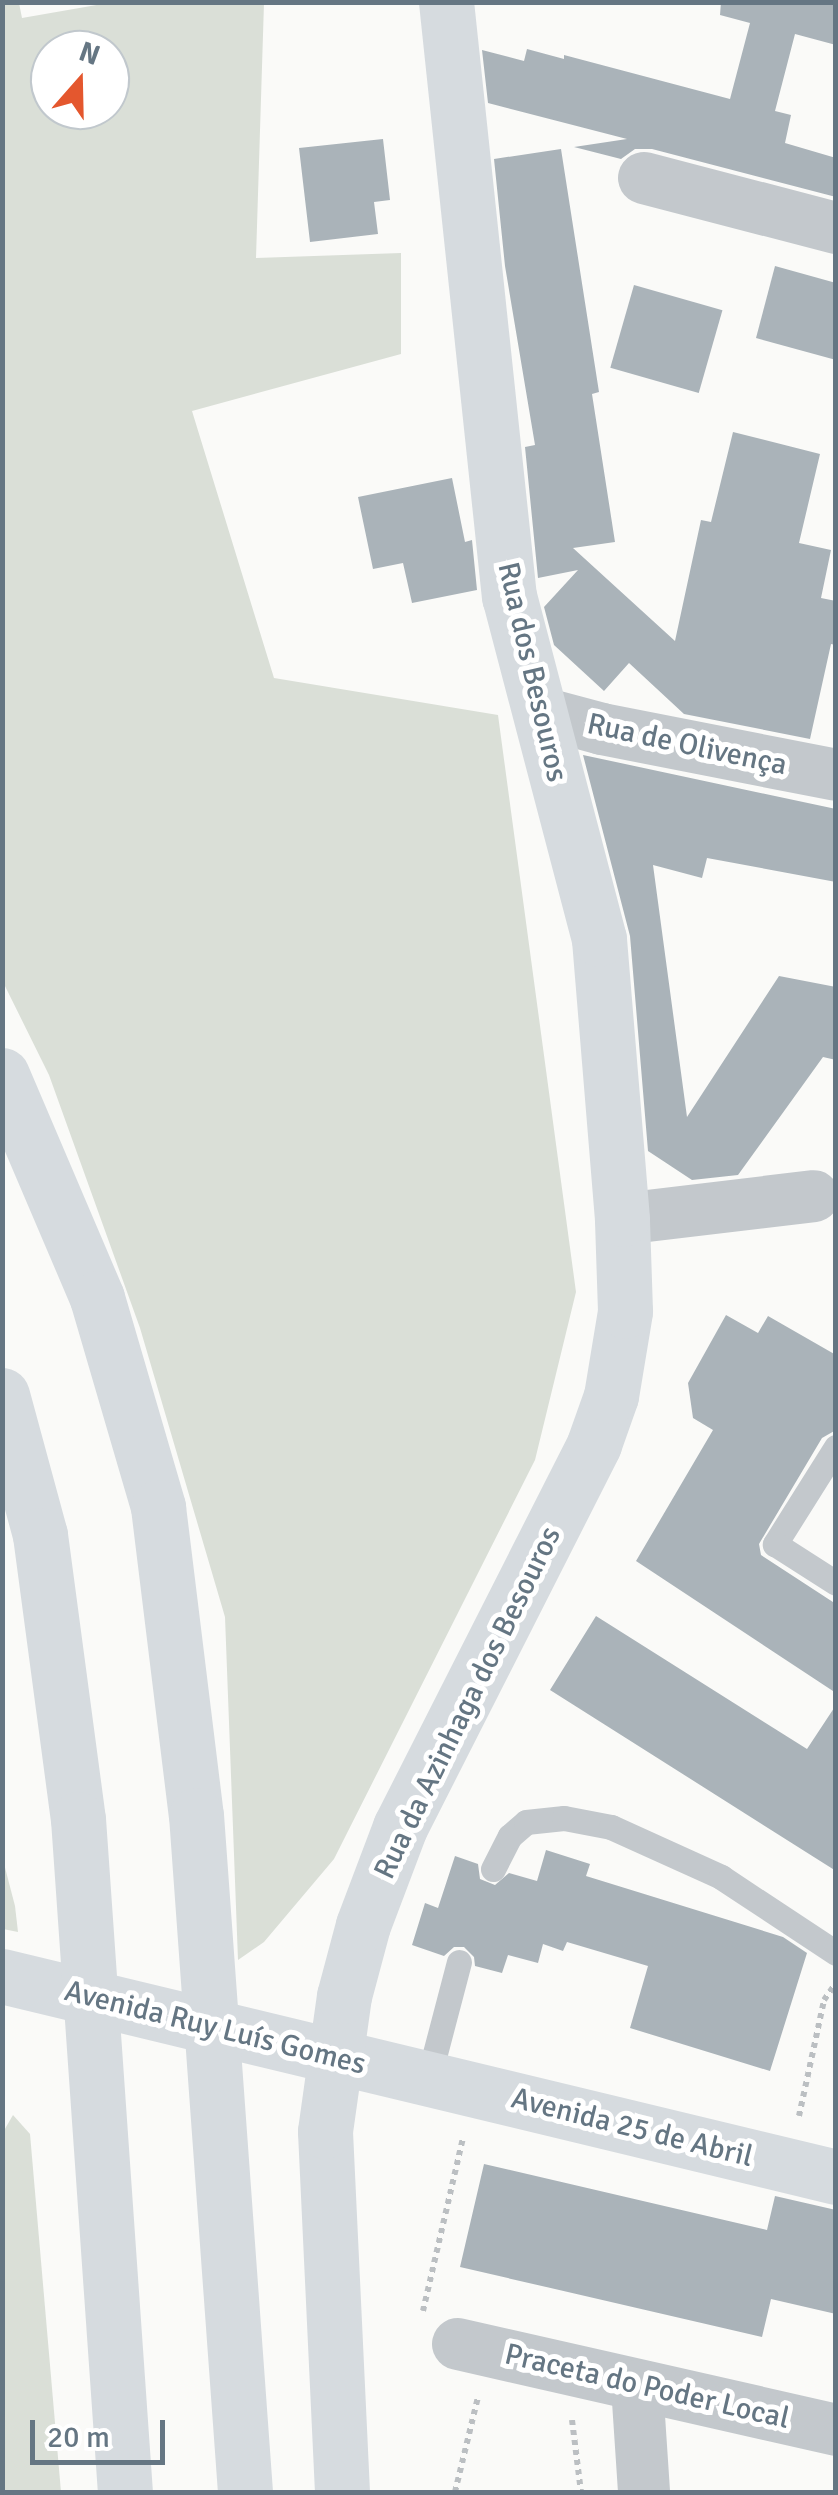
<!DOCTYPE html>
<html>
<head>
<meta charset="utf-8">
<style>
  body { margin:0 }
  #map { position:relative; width:838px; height:2495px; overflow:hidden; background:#fafaf8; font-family:Signika,sans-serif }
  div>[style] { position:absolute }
  .green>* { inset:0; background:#dadfd7 }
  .building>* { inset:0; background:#aab3b9; transform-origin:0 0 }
  .path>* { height:6px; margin-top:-3px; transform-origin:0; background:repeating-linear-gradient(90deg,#bbbfc2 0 5px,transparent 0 10px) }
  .lane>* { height:25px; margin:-12.5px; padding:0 12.5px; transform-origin:12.5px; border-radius:12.5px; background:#c3c8cc }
  .street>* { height:52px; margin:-26px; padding:0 26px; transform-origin:26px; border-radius:26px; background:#c3c8cc }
  .secondary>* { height:55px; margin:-27.5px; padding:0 27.5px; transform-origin:27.5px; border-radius:27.5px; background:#d6dbdf }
  .highway>* { height:55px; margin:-27.5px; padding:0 27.5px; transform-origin:27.5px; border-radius:27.5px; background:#d6dbdf }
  span { translate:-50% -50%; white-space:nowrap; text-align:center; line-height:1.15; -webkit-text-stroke:10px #fff; paint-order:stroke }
  .street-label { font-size:30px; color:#657683 }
  .frame { position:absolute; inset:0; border:5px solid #657683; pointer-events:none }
  .north { position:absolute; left:30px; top:30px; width:100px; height:100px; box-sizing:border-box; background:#fff; border:2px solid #c1c8cd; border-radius:50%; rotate:20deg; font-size:28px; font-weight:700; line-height:40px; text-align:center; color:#657683 }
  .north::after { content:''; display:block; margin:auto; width:35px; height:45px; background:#e4572e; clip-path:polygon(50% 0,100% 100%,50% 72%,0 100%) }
  .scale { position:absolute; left:30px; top:2420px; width:135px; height:45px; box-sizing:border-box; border:5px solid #657683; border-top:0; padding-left:12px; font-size:30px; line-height:35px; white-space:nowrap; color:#657683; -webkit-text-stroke:8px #fff; paint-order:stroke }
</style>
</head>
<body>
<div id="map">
  <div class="green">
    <i style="clip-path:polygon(evenodd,3px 2px,19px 3px,22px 18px,108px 3px,264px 3px,256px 258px,401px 253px,401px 354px,192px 411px,274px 678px,498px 715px,576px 1292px,535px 1460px,334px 1859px,264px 1942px,238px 1960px,225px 1617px,140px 1328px,49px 1075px,3px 982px,3px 2px,50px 50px,110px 50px,110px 110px,50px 110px,50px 50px)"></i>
    <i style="clip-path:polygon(2px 1856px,15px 1906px,18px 1932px,3px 1929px)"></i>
    <i style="clip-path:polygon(13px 2115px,30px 2134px,61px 2492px,3px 2492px,2px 2134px)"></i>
  </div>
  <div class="building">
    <i style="clip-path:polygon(721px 2px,836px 2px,836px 45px,795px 34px,775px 111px,791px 115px,785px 143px,836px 158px,836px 197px,652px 149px,635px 149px,621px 159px,574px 147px,627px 139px,488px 103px,482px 50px,524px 61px,527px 49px,564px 59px,564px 55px,730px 99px,750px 23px,720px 15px)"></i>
    <i style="clip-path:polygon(383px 139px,390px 200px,374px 202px,378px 234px,310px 242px,299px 148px)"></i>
    <i style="clip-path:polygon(561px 149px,599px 392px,592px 394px,615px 542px,573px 548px,675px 641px,701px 520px,711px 522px,733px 432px,820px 454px,799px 543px,831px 550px,821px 598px,836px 601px,836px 645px,831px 644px,810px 739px,684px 714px,629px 663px,604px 691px,554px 645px,544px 607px,578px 570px,538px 578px,525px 447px,535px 445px,505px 266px,494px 159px)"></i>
    <i style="clip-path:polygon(775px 266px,836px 283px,836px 360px,756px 338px)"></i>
    <i style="left:634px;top:285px;width:92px;height:86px;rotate:16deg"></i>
    <i style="clip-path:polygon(452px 478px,465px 542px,472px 540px,477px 590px,412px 603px,403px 563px,373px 569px,358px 497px)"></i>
    <i style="clip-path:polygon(583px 755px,836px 809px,836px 882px,707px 858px,702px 878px,653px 865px,687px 1117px,779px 976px,836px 987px,836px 1060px,823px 1057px,738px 1175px,692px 1180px,648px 1151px,630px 936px)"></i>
    <i style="clip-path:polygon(726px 1315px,758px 1333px,768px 1316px,836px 1355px,836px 1430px,822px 1438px,759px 1544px,761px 1555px,836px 1604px,836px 1693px,636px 1561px,713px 1430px,693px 1418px,688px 1383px)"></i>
    <i style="clip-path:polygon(596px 1616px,807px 1749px,836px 1705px,836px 1871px,550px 1690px)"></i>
    <i style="clip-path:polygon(546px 1850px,590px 1864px,586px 1876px,783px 1937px,807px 1953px,770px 2071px,630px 2028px,648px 1966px,567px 1942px,563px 1951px,543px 1944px,538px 1963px,508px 1955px,502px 1973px,475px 1966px,474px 1957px,464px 1947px,454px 1947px,444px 1956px,412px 1945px,425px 1903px,438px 1908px,455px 1856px,478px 1864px,480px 1879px,495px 1885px,509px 1873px,537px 1881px)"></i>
    <i style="clip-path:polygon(484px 2164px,767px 2230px,775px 2196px,836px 2210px,836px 2314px,771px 2299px,762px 2337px,460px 2267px)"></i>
  </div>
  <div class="path">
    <i style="left:799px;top:2116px;width:119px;rotate:-77.8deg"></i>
    <i style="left:824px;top:2000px;width:19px;rotate:-55deg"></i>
    <i style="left:423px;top:2311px;width:178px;rotate:-77deg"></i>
    <i style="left:572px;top:2420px;width:73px;rotate:82.9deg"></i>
    <i style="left:455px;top:2492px;width:98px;rotate:-76.4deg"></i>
  </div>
  <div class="lane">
    <i style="left:836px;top:1447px;width:115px;rotate:122.2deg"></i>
    <i style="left:775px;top:1544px;width:72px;rotate:32.6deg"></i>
    <i style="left:493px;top:1869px;width:37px;rotate:-63deg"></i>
    <i style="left:510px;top:1836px;width:21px;rotate:-41deg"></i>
    <i style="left:526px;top:1822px;width:38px;rotate:-6deg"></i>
    <i style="left:564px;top:1818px;width:48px;rotate:10.8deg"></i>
    <i style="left:611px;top:1827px;width:121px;rotate:24.4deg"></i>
    <i style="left:721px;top:1877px;width:138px;rotate:33.5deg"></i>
    <i style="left:428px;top:2080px;width:122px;rotate:-75.3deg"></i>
  </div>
  <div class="street">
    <i style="left:644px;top:178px;width:198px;rotate:14.6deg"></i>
    <i style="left:539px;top:712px;width:65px;rotate:15.1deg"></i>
    <i style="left:602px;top:729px;width:238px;rotate:11.1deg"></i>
    <i style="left:622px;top:1219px;width:193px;rotate:-6.8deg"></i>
    <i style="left:458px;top:2344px;width:388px;rotate:12.8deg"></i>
    <i style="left:637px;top:2386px;width:106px;rotate:86.2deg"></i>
  </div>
  <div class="secondary">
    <i style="left:2px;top:1976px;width:858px;rotate:13.55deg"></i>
    <i style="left:342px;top:2492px;width:361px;rotate:-92.7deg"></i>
    <i style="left:325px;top:2131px;width:136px;rotate:-82deg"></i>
    <i style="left:344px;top:1996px;width:73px;rotate:-75deg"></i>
    <i style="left:363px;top:1925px;width:105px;rotate:-69.3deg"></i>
    <i style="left:400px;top:1827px;width:429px;rotate:-63.1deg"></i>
    <i style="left:594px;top:1444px;width:51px;rotate:-70.5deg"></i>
    <i style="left:611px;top:1396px;width:86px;rotate:-80.6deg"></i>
    <i style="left:625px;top:1311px;width:92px;rotate:-91.9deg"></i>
    <i style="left:622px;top:1219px;width:281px;rotate:-94.7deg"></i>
    <i style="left:599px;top:939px;width:354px;rotate:-104.7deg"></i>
    <i style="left:509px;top:597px;width:598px;rotate:-96.04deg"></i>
  </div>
  <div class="highway">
    <i style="left:2px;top:1075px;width:242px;rotate:66.9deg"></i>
    <i style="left:97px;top:1298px;width:218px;rotate:73.7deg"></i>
    <i style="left:158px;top:1507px;width:310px;rotate:83deg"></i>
    <i style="left:196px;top:1815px;width:679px;rotate:85.86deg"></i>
    <i style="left:2px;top:1395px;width:145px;rotate:74.8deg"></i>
    <i style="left:40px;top:1535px;width:287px;rotate:82.4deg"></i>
    <i style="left:78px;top:1819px;width:675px;rotate:86.01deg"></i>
  </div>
  <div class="street-label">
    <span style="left:532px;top:672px;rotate:77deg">Rua dos Besouros</span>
    <span style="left:687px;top:745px;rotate:12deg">Rua de Olivença</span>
    <span style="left:468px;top:1703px;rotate:-64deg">Rua da Azinhaga dos Besouros</span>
    <span style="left:215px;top:2028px;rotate:14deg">Avenida Ruy Luís Gomes</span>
    <span style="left:632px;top:2128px;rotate:14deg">Avenida 25 de Abril</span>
    <span style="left:647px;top:2387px;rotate:13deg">Praceta do Poder Local</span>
  </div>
  <div class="frame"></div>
  <div class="north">N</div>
  <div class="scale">20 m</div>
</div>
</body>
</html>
